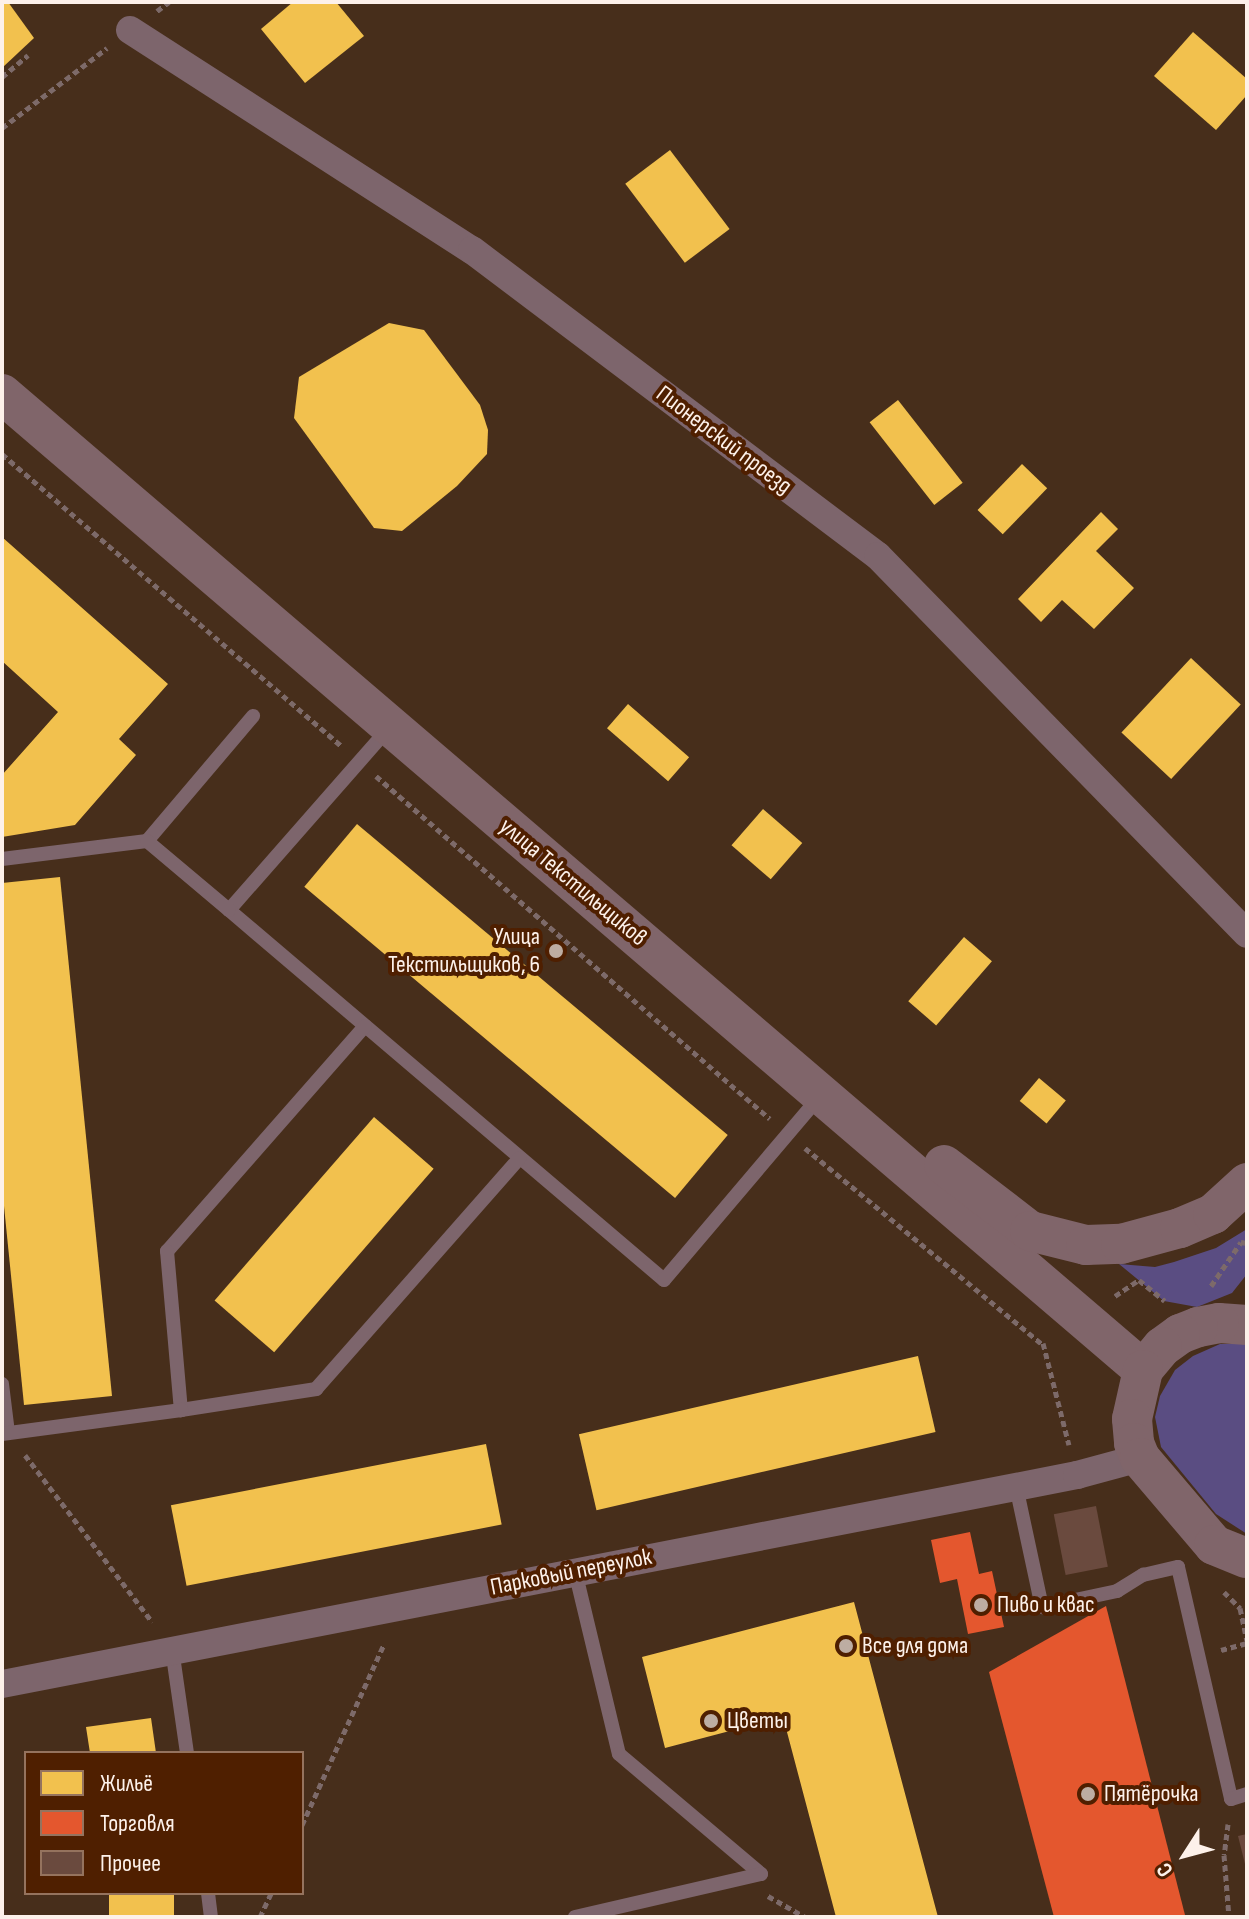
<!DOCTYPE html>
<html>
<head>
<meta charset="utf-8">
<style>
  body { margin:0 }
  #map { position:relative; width:1249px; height:1919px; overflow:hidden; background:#472e1b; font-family:"Sofia Sans Condensed",sans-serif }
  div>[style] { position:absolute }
  .green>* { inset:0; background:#5a4d82 }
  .homes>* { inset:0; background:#f2c14e; transform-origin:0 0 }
  .shops>* { inset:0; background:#e4572e }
  .building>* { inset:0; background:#6a4a3e; transform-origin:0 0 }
  .path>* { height:5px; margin-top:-2.5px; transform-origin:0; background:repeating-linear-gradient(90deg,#7d6a69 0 6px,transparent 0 10px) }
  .service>* { height:14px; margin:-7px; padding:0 7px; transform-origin:7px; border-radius:7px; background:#7d656c }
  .minor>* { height:28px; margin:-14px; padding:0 14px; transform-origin:14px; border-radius:14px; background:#7d656c }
  .secondary>* { height:40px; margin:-20px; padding:0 20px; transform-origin:20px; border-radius:20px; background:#80656a }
  .dots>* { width:22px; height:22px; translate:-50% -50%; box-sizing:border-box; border:4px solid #4f1f00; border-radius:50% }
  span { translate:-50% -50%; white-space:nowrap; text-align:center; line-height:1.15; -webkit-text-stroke:8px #4f1f00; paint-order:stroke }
  .street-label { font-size:24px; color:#fdf1ea }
  .poi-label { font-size:24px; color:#fdf1ea }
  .right { translate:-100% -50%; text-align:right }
  .left { translate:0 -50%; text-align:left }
  .frame { position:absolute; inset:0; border:4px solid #fdf1ea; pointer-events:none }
  .legend { position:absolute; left:24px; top:1751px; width:280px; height:144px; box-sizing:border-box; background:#4f1f00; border:2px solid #95735e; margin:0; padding:10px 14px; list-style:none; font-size:24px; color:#fdf1ea }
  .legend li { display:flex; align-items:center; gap:16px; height:40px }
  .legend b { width:40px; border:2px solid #95735e }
  .north { position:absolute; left:1145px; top:1815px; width:80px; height:80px; -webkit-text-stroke:6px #4f1f00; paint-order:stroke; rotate:234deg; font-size:22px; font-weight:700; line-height:32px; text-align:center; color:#fdf1ea }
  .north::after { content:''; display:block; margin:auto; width:28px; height:36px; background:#fdf1ea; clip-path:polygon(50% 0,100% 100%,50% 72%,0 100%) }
</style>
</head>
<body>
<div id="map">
  <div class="green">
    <i style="clip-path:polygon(1247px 1229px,1247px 1274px,1232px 1293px,1197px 1307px,1164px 1301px,1119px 1264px,1155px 1267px,1174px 1262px,1216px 1248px)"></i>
    <i style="clip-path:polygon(1220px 1344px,1247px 1344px,1247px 1534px,1216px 1514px,1161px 1447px,1155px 1417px,1160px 1396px,1175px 1370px,1193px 1356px)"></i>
  </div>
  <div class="homes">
    <i style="clip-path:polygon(2px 2px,8px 2px,34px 38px,2px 68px)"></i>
    <i style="clip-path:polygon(293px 2px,336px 2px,364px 36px,305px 83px,261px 29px)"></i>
    <i style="clip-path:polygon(1193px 32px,1247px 79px,1247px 95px,1216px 130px,1154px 76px)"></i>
    <i style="left:670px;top:150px;width:99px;height:56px;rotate:53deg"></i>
    <i style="clip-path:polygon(389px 323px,424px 330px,480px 405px,488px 430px,487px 454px,457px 486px,402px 531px,374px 528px,294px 418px,299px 377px)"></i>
    <i style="left:898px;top:400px;width:105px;height:36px;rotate:52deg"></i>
    <i style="left:1022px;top:464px;width:35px;height:64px;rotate:44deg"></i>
    <i style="clip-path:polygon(1101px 512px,1118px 529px,1096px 551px,1134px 588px,1094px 629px,1062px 600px,1041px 622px,1018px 599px)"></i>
    <i style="clip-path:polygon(2px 537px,168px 684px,119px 739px,136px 755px,75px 825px,2px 837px,2px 775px,58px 712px,2px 661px)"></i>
    <i style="left:1191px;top:658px;width:68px;height:102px;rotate:43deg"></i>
    <i style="left:628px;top:704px;width:81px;height:32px;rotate:41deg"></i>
    <i style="left:763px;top:809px;width:52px;height:48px;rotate:41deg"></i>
    <i style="left:357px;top:824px;width:484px;height:82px;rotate:40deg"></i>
    <i style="clip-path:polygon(60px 877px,112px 1396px,24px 1405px,2px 1186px,2px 883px)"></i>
    <i style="left:964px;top:937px;width:37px;height:85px;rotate:41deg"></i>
    <i style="left:1039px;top:1078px;width:35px;height:30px;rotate:40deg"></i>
    <i style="left:374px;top:1117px;width:79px;height:243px;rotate:41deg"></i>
    <i style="left:918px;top:1356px;width:78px;height:348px;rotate:77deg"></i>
    <i style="left:486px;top:1444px;width:82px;height:321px;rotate:79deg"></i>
    <i style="clip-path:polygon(854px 1602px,872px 1670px,938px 1917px,836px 1917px,783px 1717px,665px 1748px,642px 1657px)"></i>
    <i style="clip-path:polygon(151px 1718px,156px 1753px,90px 1753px,86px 1727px)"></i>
    <i style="left:109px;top:1893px;width:65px;height:24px"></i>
  </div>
  <div class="shops">
    <i style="clip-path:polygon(970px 1532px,979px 1574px,992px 1571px,1004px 1627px,968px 1634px,957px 1579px,940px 1583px,931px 1540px)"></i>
    <i style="clip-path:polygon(1106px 1606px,1185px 1915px,1178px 1917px,1054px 1917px,989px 1672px)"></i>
  </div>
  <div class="building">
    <i style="left:1096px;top:1506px;width:62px;height:43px;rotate:79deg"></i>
    <i style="clip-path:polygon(1247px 1834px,1247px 1868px,1246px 1868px,1238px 1836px)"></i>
  </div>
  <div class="path">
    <i style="left:157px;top:11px;width:15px;rotate:-37deg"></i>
    <i style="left:2px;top:77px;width:34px;rotate:-40deg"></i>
    <i style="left:2px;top:128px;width:132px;rotate:-37.3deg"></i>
    <i style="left:2px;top:454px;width:447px;rotate:40.7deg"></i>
    <i style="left:376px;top:776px;width:522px;rotate:41.04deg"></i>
    <i style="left:805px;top:1148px;width:308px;rotate:39.6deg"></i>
    <i style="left:1211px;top:1286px;width:53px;rotate:-55.7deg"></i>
    <i style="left:1241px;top:1242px;width:6px;rotate:9deg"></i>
    <i style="left:1115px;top:1296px;width:29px;rotate:-34deg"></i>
    <i style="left:1139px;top:1280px;width:33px;rotate:39deg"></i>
    <i style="left:1043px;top:1343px;width:105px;rotate:75.7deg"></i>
    <i style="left:25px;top:1455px;width:210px;rotate:52.7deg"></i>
    <i style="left:1224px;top:1592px;width:23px;rotate:45deg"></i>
    <i style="left:1240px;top:1608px;width:33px;rotate:78deg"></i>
    <i style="left:1221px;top:1650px;width:27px;rotate:-15deg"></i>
    <i style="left:1228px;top:1824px;width:31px;rotate:97deg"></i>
    <i style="left:1224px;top:1855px;width:62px;rotate:85.4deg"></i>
    <i style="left:302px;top:1825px;width:199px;rotate:-65.6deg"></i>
    <i style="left:768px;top:1896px;width:43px;rotate:29.6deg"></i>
    <i style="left:260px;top:1917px;width:26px;rotate:-65deg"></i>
  </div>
  <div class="service">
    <i style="left:388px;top:729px;width:241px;rotate:131.3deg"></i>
    <i style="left:229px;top:910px;width:571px;rotate:40.38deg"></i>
    <i style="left:664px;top:1280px;width:240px;rotate:-49.7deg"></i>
    <i style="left:147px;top:841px;width:164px;rotate:-49.7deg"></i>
    <i style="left:2px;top:859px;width:146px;rotate:-7.1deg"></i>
    <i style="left:147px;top:841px;width:107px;rotate:40.1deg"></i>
    <i style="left:365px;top:1026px;width:300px;rotate:131.3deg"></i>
    <i style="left:167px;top:1251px;width:160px;rotate:85deg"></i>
    <i style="left:181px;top:1410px;width:137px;rotate:-8.8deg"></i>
    <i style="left:316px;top:1389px;width:308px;rotate:-48.6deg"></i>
    <i style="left:2px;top:1384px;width:49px;rotate:83deg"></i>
    <i style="left:2px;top:1434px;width:181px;rotate:-7.6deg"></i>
    <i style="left:1016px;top:1486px;width:124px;rotate:77.9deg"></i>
    <i style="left:1042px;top:1607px;width:77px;rotate:-12deg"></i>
    <i style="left:1117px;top:1591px;width:31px;rotate:-32deg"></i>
    <i style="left:1143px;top:1575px;width:36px;rotate:-13deg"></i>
    <i style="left:1178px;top:1567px;width:238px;rotate:77.1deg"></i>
    <i style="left:1231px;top:1799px;width:17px;rotate:-17deg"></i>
    <i style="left:575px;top:1571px;width:188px;rotate:76.5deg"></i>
    <i style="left:619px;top:1754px;width:186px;rotate:40.2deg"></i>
    <i style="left:761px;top:1874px;width:191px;rotate:167deg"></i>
    <i style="left:172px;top:1649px;width:105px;rotate:81.8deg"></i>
    <i style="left:208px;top:1893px;width:24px;rotate:83deg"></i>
  </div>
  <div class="minor">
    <i style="left:130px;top:30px;width:407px;rotate:32.8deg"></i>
    <i style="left:472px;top:250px;width:508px;rotate:37.01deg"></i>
    <i style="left:878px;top:556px;width:528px;rotate:45.69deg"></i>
    <i style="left:2px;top:1684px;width:1095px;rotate:-11deg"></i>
    <i style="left:1077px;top:1475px;width:65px;rotate:-15.1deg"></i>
  </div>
  <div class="secondary">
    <i style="left:2px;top:394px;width:1501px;rotate:40.54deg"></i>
    <i style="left:944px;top:1165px;width:108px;rotate:37.5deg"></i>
    <i style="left:1030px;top:1231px;width:58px;rotate:14deg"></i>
    <i style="left:1086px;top:1245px;width:35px;rotate:-2deg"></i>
    <i style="left:1121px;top:1244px;width:61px;rotate:-15.2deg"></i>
    <i style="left:1180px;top:1228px;width:36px;rotate:-23deg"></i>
    <i style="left:1213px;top:1214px;width:46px;rotate:-42.4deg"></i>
    <i style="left:1247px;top:1325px;width:28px;rotate:-176deg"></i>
    <i style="left:1219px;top:1323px;width:21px;rotate:169deg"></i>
    <i style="left:1198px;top:1327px;width:19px;rotate:159deg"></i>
    <i style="left:1180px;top:1334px;width:22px;rotate:144deg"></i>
    <i style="left:1162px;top:1347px;width:30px;rotate:130deg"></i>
    <i style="left:1143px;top:1370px;width:50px;rotate:102.7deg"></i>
    <i style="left:1132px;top:1419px;width:24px;rotate:85deg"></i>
    <i style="left:1134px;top:1443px;width:16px;rotate:68deg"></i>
    <i style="left:1140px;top:1458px;width:114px;rotate:49.6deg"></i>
    <i style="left:1214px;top:1545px;width:35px;rotate:22deg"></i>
  </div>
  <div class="dots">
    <i style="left:556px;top:951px;background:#bdada2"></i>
    <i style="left:981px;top:1605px;background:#bdada2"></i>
    <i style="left:846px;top:1646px;background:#bdada2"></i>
    <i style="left:711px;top:1721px;background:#bdada2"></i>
    <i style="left:1088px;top:1794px;background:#bdada2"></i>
  </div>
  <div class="street-label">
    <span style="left:724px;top:440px;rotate:37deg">Пионерский проезд</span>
    <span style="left:573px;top:882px;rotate:40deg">улица Текстильщиков</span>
    <span style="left:571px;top:1572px;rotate:-11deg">Парковый переулок</span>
  </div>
  <div class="poi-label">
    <span class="right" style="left:540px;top:951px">Улица<br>Текстильщиков, 6</span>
    <span class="left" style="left:997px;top:1605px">Пиво и квас</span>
    <span class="left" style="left:862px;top:1646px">Все для дома</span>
    <span class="left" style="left:727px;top:1721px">Цветы</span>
    <span class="left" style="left:1104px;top:1794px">Пятёрочка</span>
  </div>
  <div class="frame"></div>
  <ul class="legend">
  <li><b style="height:22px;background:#f2c14e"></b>Жильё</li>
  <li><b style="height:22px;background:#e4572e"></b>Торговля</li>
  <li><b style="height:22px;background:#6a4a3e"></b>Прочее</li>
  </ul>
  <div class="north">С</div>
</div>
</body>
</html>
